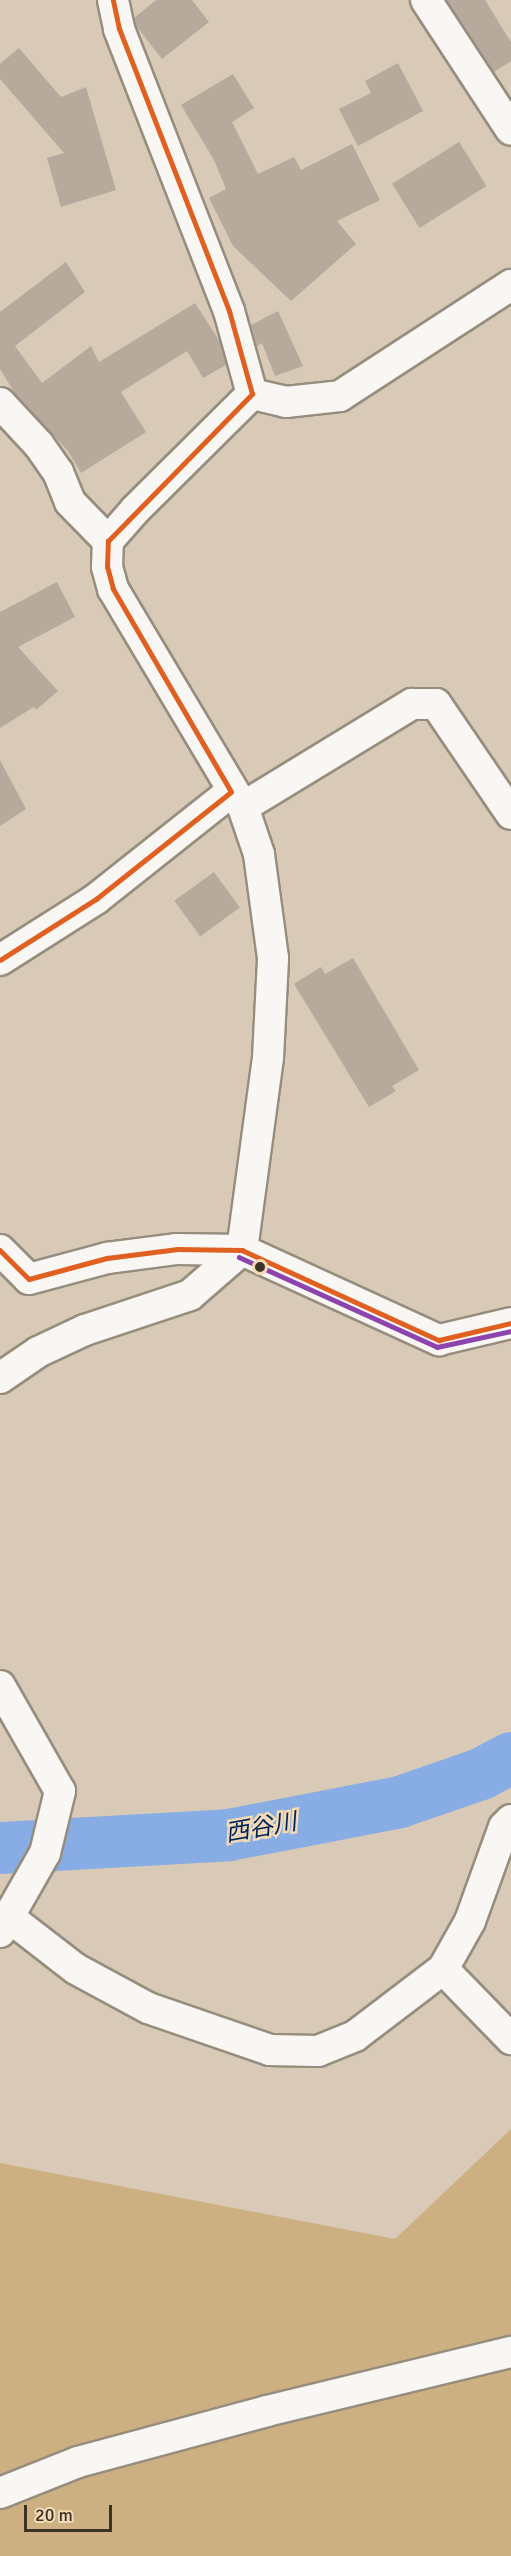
<!DOCTYPE html>
<html>
<head>
<meta charset="utf-8">
<style>
  body { margin:0 }
  #map { position:relative; width:511px; height:2556px; overflow:hidden; background:#d8cab6; font-family:Signika,"Noto Sans JP",sans-serif }
  div>[style] { position:absolute }
  .green>* { inset:0; background:#cdb081 }
  .river>* { height:52px; margin:-26px; padding:0 26px; transform-origin:26px; border-radius:26px; background:#88ade5 }
  .building>* { inset:0; background:#b7aa9c; transform-origin:0 0 }
  .roads { filter:drop-shadow(2px 0 #978d7e) drop-shadow(-2px 0 #978d7e) drop-shadow(0 2px #978d7e) drop-shadow(0 -2px #978d7e) }
  .minor>* { height:30px; margin:-15px; padding:0 15px; transform-origin:15px; border-radius:15px; background:#f9f7f4 }
  .bus-1>* { height:4.5px; margin:-2.25px; padding:0 2.25px; transform-origin:2.25px; border-radius:2.25px; background:#e06022 }
  .bus-2>* { height:4.5px; margin:-2.25px; padding:0 2.25px; transform-origin:2.25px; border-radius:2.25px; background:#8e44ad }
  .dots>* { width:16px; height:16px; translate:-50% -50%; box-sizing:border-box; border:3px solid #f2dab6; border-radius:50% }
  span { translate:-50% -50%; white-space:nowrap; text-align:center; line-height:1.15; -webkit-text-stroke:5px #f2dab6; paint-order:stroke }
  .water-label { font-size:24px; color:#00265b; font-style:italic }
  .scale { position:absolute; left:24px; top:2505px; width:88px; height:27px; box-sizing:border-box; border:3px solid #3d3325; border-top:0; padding-left:8px; font-size:18px; line-height:21px; white-space:nowrap; color:#3d3325; -webkit-text-stroke:4px #f2dab6; paint-order:stroke }
</style>
</head>
<body>
<div id="map">
  <div class="green">
    <i style="clip-path:polygon(511px 2129px,511px 2556px,0 2556px,0 2163px,395px 2239px)"></i>
  </div>
  <div class="river">
    <i style="left:0;top:1848px;width:229px;rotate:-3.2deg"></i>
    <i style="left:229px;top:1835px;width:174px;rotate:-10.9deg"></i>
    <i style="left:400px;top:1802px;width:86px;rotate:-19.1deg"></i>
    <i style="left:481px;top:1774px;width:34px;rotate:-28deg"></i>
  </div>
  <div class="building">
    <i style="clip-path:polygon(156px 0,192px 0,209px 22px,162px 59px,137px 27px,134px 18px)"></i>
    <i style="clip-path:polygon(447px 0,485px 0,511px 42px,511px 61px,494px 72px)"></i>
    <i style="clip-path:polygon(19px 48px,61px 97px,86px 87px,116px 190px,61px 207px,47px 158px,64px 153px,0 79px,0 64px)"></i>
    <i style="clip-path:polygon(398px 63px,423px 111px,358px 146px,339px 109px,371px 93px,365px 81px)"></i>
    <i style="clip-path:polygon(233px 74px,254px 108px,232px 122px,258px 174px,294px 157px,301px 170px,352px 144px,380px 200px,337px 221px,356px 244px,291px 301px,233px 246px,209px 198px,226px 189px,214px 160px,181px 105px)"></i>
    <i style="left:459px;top:142px;width:52px;height:79px;rotate:58deg"></i>
    <i style="clip-path:polygon(66px 262px,85px 292px,15px 346px,42px 383px,91px 346px,99px 362px,195px 303px,220px 342px,226px 365px,203px 378px,187px 351px,121px 392px,146px 432px,81px 473px,68px 451px,16px 395px,0 369px,0 312px)"></i>
    <i style="clip-path:polygon(278px 311px,303px 366px,275px 376px,262px 343px,257px 346px,251px 325px)"></i>
    <i style="clip-path:polygon(57px 582px,75px 617px,18px 647px,58px 691px,36px 710px,34px 707px,0 728px,0 612px)"></i>
    <i style="clip-path:polygon(0 760px,26px 809px,0 826px)"></i>
    <i style="left:214px;top:872px;width:44px;height:49px;rotate:54deg"></i>
    <i style="clip-path:polygon(353px 958px,419px 1070px,392px 1086px,396px 1091px,369px 1107px,294px 984px,321px 967px,325px 974px)"></i>
  </div>
  <div class="roads">
    <div class="minor">
      <i style="left:113px;top:0;width:30px;rotate:78deg"></i>
      <i style="left:119px;top:29px;width:303px;rotate:68.7deg"></i>
      <i style="left:229px;top:311px;width:86px;rotate:74.5deg"></i>
      <i style="left:426px;top:0;width:155px;rotate:56.8deg"></i>
      <i style="left:252px;top:394px;width:35px;rotate:13deg"></i>
      <i style="left:286px;top:402px;width:54px;rotate:-6.3deg"></i>
      <i style="left:340px;top:396px;width:204px;rotate:-33deg"></i>
      <i style="left:0;top:403px;width:57px;rotate:47.1deg"></i>
      <i style="left:39px;top:445px;width:33px;rotate:55deg"></i>
      <i style="left:58px;top:472px;width:32px;rotate:68deg"></i>
      <i style="left:70px;top:502px;width:54px;rotate:45.7deg"></i>
      <i style="left:243px;top:807px;width:198px;rotate:-31.4deg"></i>
      <i style="left:412px;top:704px;width:24px"></i>
      <i style="left:436px;top:704px;width:133px;rotate:55.7deg"></i>
      <i style="left:0;top:960px;width:114px;rotate:-32.4deg"></i>
      <i style="left:96px;top:899px;width:172px;rotate:-38.4deg"></i>
      <i style="left:0;top:1250px;width:41px;rotate:45deg"></i>
      <i style="left:29px;top:1279px;width:81px;rotate:-15.1deg"></i>
      <i style="left:107px;top:1258px;width:71px;rotate:-7.3deg"></i>
      <i style="left:177px;top:1249px;width:65px;rotate:0.9deg"></i>
      <i style="left:242px;top:1250px;width:217px;rotate:24.6deg"></i>
      <i style="left:439px;top:1340px;width:74px;rotate:-13.3deg"></i>
      <i style="left:0;top:1378px;width:46px;rotate:-34.4deg"></i>
      <i style="left:38px;top:1352px;width:52px;rotate:-25.1deg"></i>
      <i style="left:85px;top:1330px;width:111px;rotate:-18.4deg"></i>
      <i style="left:190px;top:1295px;width:69px;rotate:-40.9deg"></i>
      <i style="left:242px;top:1250px;width:194px;rotate:-82.3deg"></i>
      <i style="left:268px;top:1058px;width:100px;rotate:-87.1deg"></i>
      <i style="left:273px;top:958px;width:105px;rotate:-97.7deg"></i>
      <i style="left:259px;top:854px;width:50px;rotate:-108.8deg"></i>
      <i style="left:243px;top:807px;width:254px;rotate:-120.8deg"></i>
      <i style="left:113px;top:589px;width:23px;rotate:-105deg"></i>
      <i style="left:107px;top:567px;width:26px;rotate:-88deg"></i>
      <i style="left:108px;top:541px;width:41px;rotate:-48.9deg"></i>
      <i style="left:135px;top:510px;width:165px;rotate:-44.8deg"></i>
      <i style="left:0;top:1686px;width:121px;rotate:60.3deg"></i>
      <i style="left:60px;top:1791px;width:64px;rotate:103.6deg"></i>
      <i style="left:45px;top:1853px;width:91px;rotate:119.7deg"></i>
      <i style="left:10px;top:1918px;width:83px;rotate:37.7deg"></i>
      <i style="left:76px;top:1969px;width:82px;rotate:28.4deg"></i>
      <i style="left:148px;top:2008px;width:129px;rotate:19deg"></i>
      <i style="left:270px;top:2050px;width:48px;rotate:1.2deg"></i>
      <i style="left:318px;top:2051px;width:40px;rotate:-22deg"></i>
      <i style="left:355px;top:2036px;width:111px;rotate:-37.3deg"></i>
      <i style="left:443px;top:1969px;width:55px;rotate:-60.6deg"></i>
      <i style="left:470px;top:1921px;width:100px;rotate:-70.1deg"></i>
      <i style="left:504px;top:1827px;width:10px;rotate:-45deg"></i>
      <i style="left:443px;top:1969px;width:98px;rotate:45.8deg"></i>
      <i style="left:0;top:2493px;width:84px;rotate:-21.7deg"></i>
      <i style="left:78px;top:2462px;width:196px;rotate:-15.1deg"></i>
      <i style="left:267px;top:2411px;width:251px;rotate:-13.6deg"></i>
    </div>
  </div>
  <div class="bus-1">
    <i style="left:0;top:960px;width:114px;rotate:-32.4deg"></i>
    <i style="left:96px;top:899px;width:172px;rotate:-38.4deg"></i>
    <i style="left:231px;top:792px;width:235px;rotate:-120.2deg"></i>
    <i style="left:113px;top:589px;width:23px;rotate:-105deg"></i>
    <i style="left:107px;top:567px;width:26px;rotate:-88deg"></i>
    <i style="left:108px;top:541px;width:206px;rotate:-45.6deg"></i>
    <i style="left:252px;top:394px;width:86px;rotate:-105.5deg"></i>
    <i style="left:229px;top:311px;width:303px;rotate:-111.3deg"></i>
    <i style="left:119px;top:29px;width:30px;rotate:-102deg"></i>
    <i style="left:0;top:1250px;width:41px;rotate:45deg"></i>
    <i style="left:29px;top:1279px;width:81px;rotate:-15.1deg"></i>
    <i style="left:107px;top:1258px;width:71px;rotate:-7.3deg"></i>
    <i style="left:177px;top:1249px;width:65px;rotate:0.9deg"></i>
    <i style="left:242px;top:1250px;width:217px;rotate:24.6deg"></i>
    <i style="left:439px;top:1340px;width:74px;rotate:-13.3deg"></i>
  </div>
  <div class="bus-2">
    <i style="left:239px;top:1257px;width:217px;rotate:24.4deg"></i>
    <i style="left:437px;top:1347px;width:76px;rotate:-12.2deg"></i>
  </div>
  <div class="dots">
    <i style="left:260px;top:1267px;background:#3d3325"></i>
  </div>
  <div class="water-label">
    <span style="left:261px;top:1828px;rotate:-10deg">西谷川</span>
  </div>
  <div class="scale">20 m</div>
</div>
</body>
</html>
